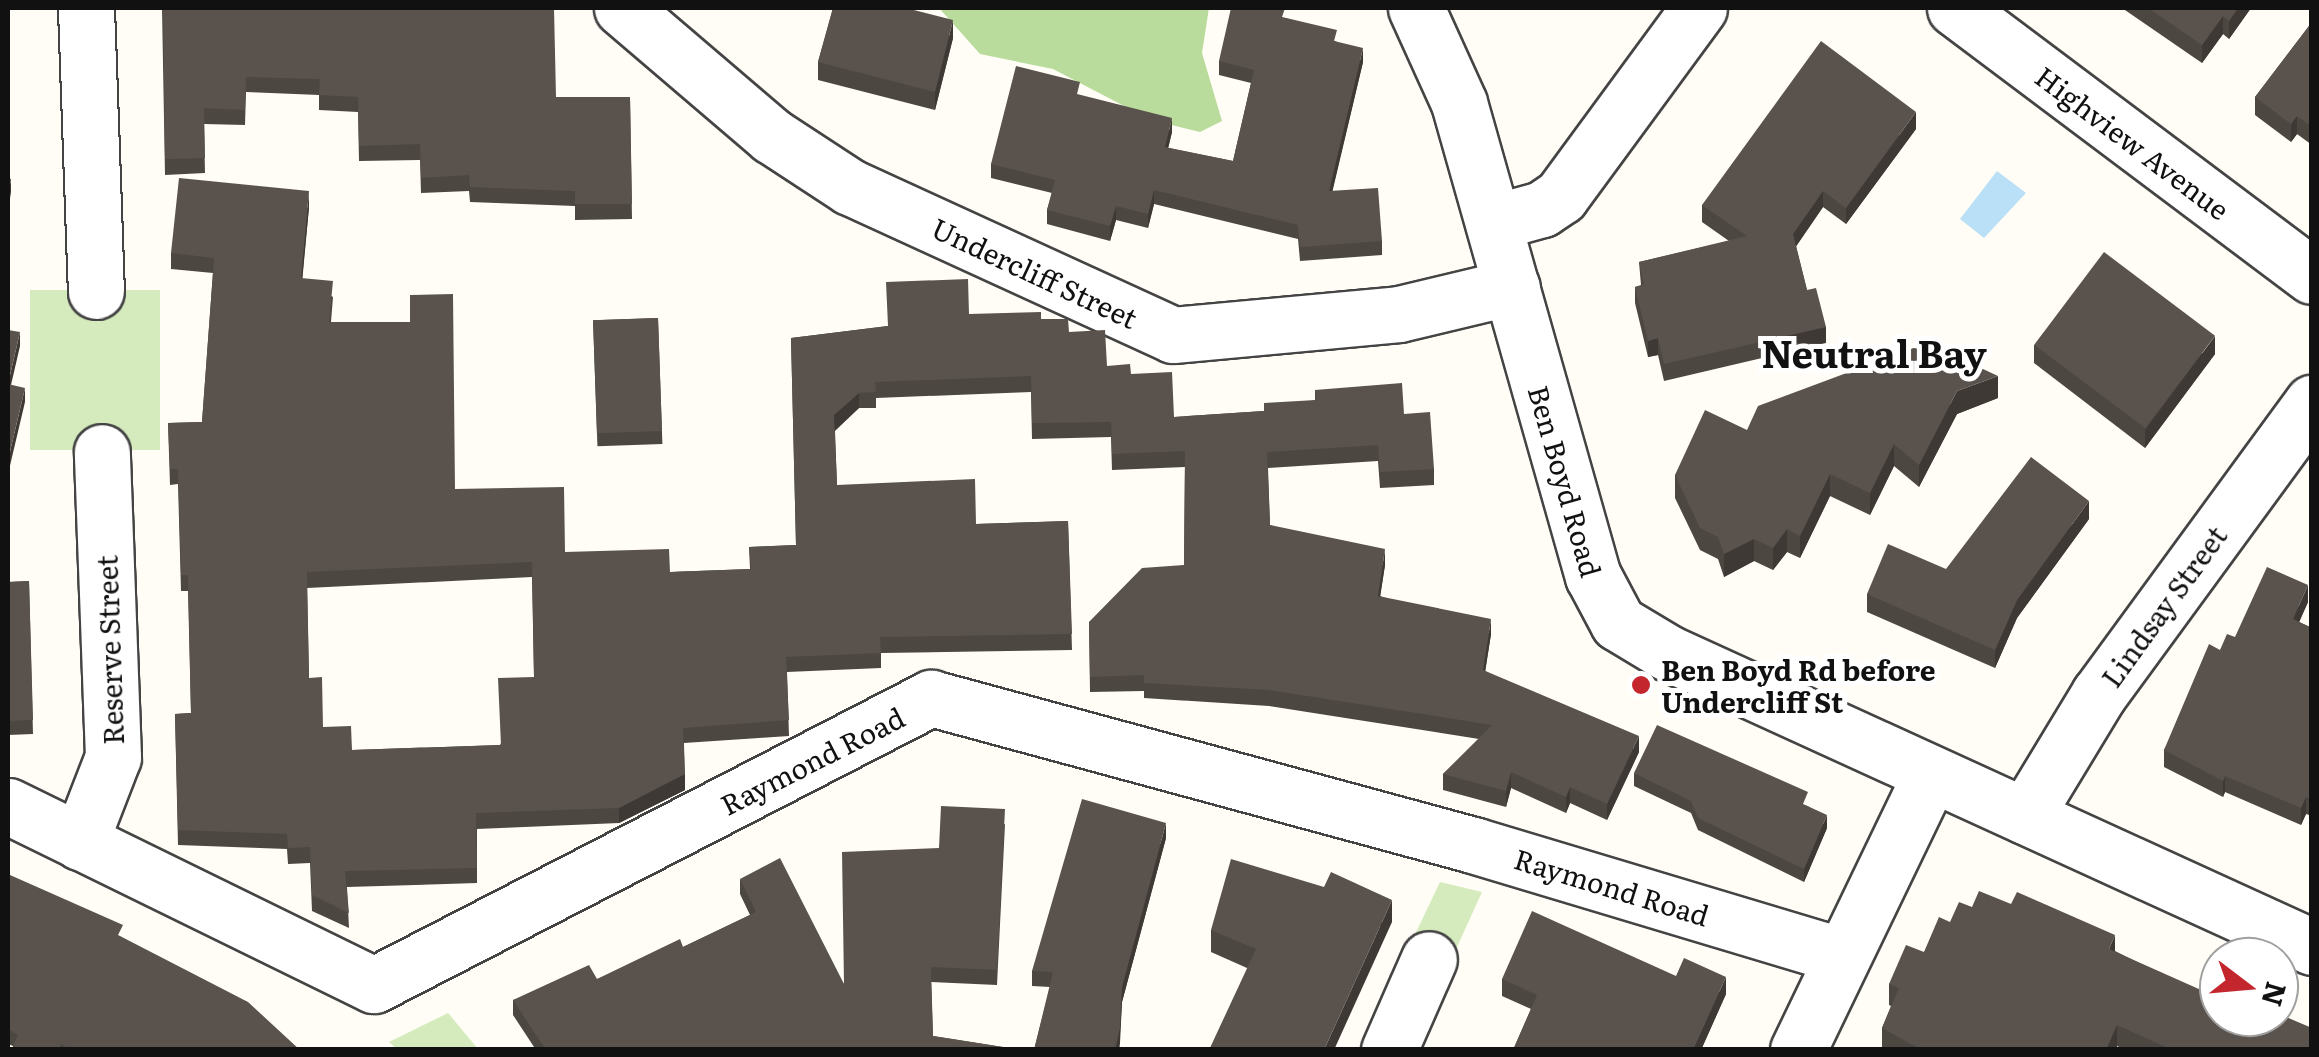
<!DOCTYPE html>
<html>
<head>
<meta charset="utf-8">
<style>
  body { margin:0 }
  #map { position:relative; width:2319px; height:1057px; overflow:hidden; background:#fffdf5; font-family:Literata,serif }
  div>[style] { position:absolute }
  .green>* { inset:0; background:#d5ebbd; transform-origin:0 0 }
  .forest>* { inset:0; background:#b9dc9c }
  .water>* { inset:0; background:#b9e0f7 }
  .roads { filter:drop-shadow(2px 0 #444) drop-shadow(-2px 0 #444) drop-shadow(0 2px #444) drop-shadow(0 -2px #444) }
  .minor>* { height:55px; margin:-27.5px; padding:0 27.5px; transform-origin:27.5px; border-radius:27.5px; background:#fff }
  .wall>* { inset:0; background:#4d4742; transform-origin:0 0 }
  .shaded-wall>* { inset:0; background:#3f3936; transform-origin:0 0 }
  .building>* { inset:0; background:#5a524d; transform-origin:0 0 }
  .dots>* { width:28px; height:28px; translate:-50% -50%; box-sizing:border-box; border:5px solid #fff; border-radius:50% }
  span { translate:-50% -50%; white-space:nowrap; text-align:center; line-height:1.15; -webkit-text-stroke:10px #fff; paint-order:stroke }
  .street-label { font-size:28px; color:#111 }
  .poi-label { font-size:28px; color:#111; font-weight:700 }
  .left { translate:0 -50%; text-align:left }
  .district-label { font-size:38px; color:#111; font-weight:700 }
  .frame { position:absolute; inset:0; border:10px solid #111; pointer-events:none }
  .north { position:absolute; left:2199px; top:937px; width:100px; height:100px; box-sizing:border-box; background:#fff; border:2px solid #a0a0a0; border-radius:50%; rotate:106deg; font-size:28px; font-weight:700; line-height:40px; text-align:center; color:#111 }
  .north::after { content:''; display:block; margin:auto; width:35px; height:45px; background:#c4262e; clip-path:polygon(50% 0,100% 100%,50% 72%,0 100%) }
</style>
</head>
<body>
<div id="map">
  <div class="green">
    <i style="left:160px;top:290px;width:160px;height:130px;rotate:90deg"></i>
    <i style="clip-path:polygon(1440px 882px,1482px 892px,1438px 989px,1396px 974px)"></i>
    <i style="clip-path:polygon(448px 1013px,478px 1049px,397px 1049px,389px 1042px)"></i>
  </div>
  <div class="forest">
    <i style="clip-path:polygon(939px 8px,1209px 8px,1202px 53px,1222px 121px,1200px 132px,1151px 120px,1053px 69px,980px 54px)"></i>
  </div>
  <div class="water">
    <i style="clip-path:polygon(1997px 171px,2026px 193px,1984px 238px,1960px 219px)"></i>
  </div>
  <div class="roads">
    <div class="minor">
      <i style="left:86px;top:8px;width:283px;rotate:88deg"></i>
      <i style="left:622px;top:8px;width:197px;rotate:40.5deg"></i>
      <i style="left:772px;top:136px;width:93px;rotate:33.2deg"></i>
      <i style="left:850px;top:187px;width:355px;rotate:24.6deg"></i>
      <i style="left:1173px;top:335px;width:227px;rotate:-5.3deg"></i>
      <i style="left:1399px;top:314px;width:116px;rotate:-13.4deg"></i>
      <i style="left:1416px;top:8px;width:104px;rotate:65.6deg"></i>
      <i style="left:1459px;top:103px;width:492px;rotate:74.2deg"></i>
      <i style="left:1593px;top:576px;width:53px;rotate:62deg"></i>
      <i style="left:1618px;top:623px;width:58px;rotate:31deg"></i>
      <i style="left:1668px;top:653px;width:708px;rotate:24.54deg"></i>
      <i style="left:1955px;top:8px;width:446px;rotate:36.9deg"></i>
      <i style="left:1495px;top:222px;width:49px;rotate:-15.5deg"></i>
      <i style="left:1542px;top:209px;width:23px;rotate:-34deg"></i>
      <i style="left:1561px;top:196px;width:233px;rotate:-53.7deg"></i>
      <i style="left:8px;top:806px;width:407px;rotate:26.1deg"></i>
      <i style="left:374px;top:985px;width:627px;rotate:-27.26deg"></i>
      <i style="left:931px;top:698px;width:562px;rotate:15.17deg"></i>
      <i style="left:1473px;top:845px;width:385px;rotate:16.7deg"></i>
      <i style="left:2025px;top:816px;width:143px;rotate:-58.8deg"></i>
      <i style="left:2099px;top:694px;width:361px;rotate:-53.8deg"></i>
      <i style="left:80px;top:842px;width:91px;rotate:-68.8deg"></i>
      <i style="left:113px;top:757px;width:305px;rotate:-92.1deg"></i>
      <i style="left:1389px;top:1050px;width:99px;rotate:-66.3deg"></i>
      <i style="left:1798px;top:1050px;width:306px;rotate:-64.3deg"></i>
    </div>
  </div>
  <div class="wall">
    <i style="clip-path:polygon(162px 8px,556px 97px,630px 97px,632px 219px,575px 220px,575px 206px,470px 202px,469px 191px,421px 193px,420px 160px,359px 161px,358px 112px,319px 110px,319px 95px,246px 92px,245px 125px,204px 124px,205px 173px,165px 175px)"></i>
    <i style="clip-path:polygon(833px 8px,910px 8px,953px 38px,935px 110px,818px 80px,818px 62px)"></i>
    <i style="clip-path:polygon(2122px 8px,2251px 8px,2229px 39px,2223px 34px,2202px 63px)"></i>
    <i style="clip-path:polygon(1286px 18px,1337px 42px,1363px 62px,1332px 191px,1382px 241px,1382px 255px,1300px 261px,1298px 239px,1154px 204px,1148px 228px,1116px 220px,1110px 241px,1047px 224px,1047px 210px,1052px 193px,991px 178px,991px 164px,1080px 95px,1172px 132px,1168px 148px,1233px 161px,1251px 83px,1219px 75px,1219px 61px)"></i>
    <i style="clip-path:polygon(2312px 22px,2312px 145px,2297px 134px,2291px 142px,2255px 115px,2255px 97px)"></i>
    <i style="clip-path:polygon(1916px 129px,1846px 224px,1823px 207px,1796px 246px,1807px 290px,1826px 343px,1664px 381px,1658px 355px,1648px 357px,1635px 303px,1635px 287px,1641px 285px,1639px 262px,1729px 241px,1702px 222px,1702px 205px)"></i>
    <i style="clip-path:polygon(evenodd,309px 207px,302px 279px,333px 297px,331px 322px,455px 489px,565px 552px,670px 572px,750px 569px,749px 547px,796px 545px,791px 338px,888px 326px,969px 314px,1041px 319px,1069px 332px,1107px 366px,1131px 374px,1174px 417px,1264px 411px,1315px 400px,1315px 390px,1404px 414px,1434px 469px,1434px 485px,1380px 488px,1378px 461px,1268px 468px,1270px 525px,1385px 565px,1380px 596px,1491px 634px,1485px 671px,1639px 752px,1607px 820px,1570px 803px,1566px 813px,1511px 788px,1506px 807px,1443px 790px,1443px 774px,1479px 739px,1269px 706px,1144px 698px,1144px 691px,1090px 692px,1089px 622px,1184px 565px,1185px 467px,1112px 470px,1111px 437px,1032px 439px,1031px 392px,876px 398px,876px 408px,859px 408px,835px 431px,837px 485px,976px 524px,1068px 521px,1072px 650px,881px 653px,881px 668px,787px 672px,789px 736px,684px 743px,685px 790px,619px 823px,477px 829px,477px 883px,347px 887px,349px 928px,312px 911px,310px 863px,288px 864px,287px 849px,178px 845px,175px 714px,191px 713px,188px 591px,181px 591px,178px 484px,170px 485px,168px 423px,202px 422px,213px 273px,171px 269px,171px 253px,309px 207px,532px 577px,534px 677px,500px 745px,352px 750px,323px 727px,309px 678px,307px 588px,532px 577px)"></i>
    <i style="left:658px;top:318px;width:126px;height:65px;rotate:88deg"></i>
    <i style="clip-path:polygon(2034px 345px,2215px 354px,2145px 448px,2034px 363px)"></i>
    <i style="clip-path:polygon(1998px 398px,1957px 414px,1919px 487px,1894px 466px,1870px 515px,1830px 496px,1800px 558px,1787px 552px,1773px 570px,1754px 561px,1724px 577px,1718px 559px,1700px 550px,1675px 498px,1675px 475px,1747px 430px)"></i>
    <i style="clip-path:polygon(2089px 519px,2017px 618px,1995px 668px,1867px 612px,1867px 594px,1946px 569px)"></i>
    <i style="clip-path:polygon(29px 581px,33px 734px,8px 735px,8px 582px)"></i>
    <i style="clip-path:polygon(2308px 602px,2299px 622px,2312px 628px,2312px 816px,2306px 814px,2301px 825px,2225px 792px,2223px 797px,2164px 767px,2164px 750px,2220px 650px,2235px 637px)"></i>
    <i style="clip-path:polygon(1634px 773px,1808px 806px,1827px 828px,1804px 882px,1698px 830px,1691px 813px,1634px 786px)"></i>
    <i style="clip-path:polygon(1005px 824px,997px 985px,931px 982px,933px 1036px,1022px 1050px,536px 1050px,513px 1015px,513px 1000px,597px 979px,683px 947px,750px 915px,740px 894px,740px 879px,844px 984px,939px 848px)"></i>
    <i style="clip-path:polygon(1166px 838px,1122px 1002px,1119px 1050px,1034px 1050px,1050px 987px,1032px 986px,1032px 971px)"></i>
    <i style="clip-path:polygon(8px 881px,123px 938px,300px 1050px,13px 1050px,13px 1046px,8px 1044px)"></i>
    <i style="clip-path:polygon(1972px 907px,2115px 951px,2312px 1050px,2125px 1050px,2117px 1046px,2116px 1050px,1882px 1049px,1882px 1028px,1891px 1006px,1889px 1005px,1889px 984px,1924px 952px,1950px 922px)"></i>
    <i style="clip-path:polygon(1392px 922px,1247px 968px,1211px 952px,1211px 930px)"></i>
    <i style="clip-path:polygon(1676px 976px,1726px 994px,1701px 1050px,1513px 1050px,1531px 1009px,1502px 996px,1502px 979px)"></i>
  </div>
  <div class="shaded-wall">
    <i style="clip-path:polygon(2238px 8px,2251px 8px,2229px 39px,2229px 21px)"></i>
    <i style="clip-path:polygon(2223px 16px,2223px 34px,2202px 63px,2202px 45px)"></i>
    <i style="clip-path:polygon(953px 20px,953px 38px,935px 110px,935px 92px)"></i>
    <i style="clip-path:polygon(1363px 48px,1363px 62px,1329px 206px,1329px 191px)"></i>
    <i style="clip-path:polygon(1916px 112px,1916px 129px,1846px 224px,1846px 208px)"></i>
    <i style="clip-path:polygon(2297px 116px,2297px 134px,2291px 142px,2291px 124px)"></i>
    <i style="clip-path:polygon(1172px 118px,1172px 132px,1165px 161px,1165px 147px)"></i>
    <i style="clip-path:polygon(11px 179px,11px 192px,8px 211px,8px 197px)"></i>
    <i style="clip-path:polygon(1154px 190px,1154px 204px,1148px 228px,1148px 214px)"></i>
    <i style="clip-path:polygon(309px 191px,309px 207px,301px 294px,301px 278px)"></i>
    <i style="clip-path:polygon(1823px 191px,1823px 207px,1793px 251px,1793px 234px)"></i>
    <i style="clip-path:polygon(1116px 206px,1116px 220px,1110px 241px,1110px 226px)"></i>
    <i style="left:1826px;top:327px;width:16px;height:166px;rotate:90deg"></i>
    <i style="clip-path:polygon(20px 332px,20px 346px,8px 398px,8px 384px)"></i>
    <i style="clip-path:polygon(2215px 336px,2215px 354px,2145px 448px,2145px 430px)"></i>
    <i style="clip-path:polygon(1658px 338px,1658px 355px,1648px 357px,1648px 341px)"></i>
    <i style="clip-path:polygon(1998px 376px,1998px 398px,1957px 414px,1919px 487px,1919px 465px,1957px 391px)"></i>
    <i style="clip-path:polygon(25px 388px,25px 402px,8px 474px,8px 460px)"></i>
    <i style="clip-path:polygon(859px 393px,859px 408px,834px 431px,834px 415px)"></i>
    <i style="clip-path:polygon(1894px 444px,1894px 466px,1870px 515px,1870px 493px)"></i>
    <i style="clip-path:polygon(1830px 474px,1830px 496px,1800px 558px,1800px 536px)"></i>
    <i style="clip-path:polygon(2089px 501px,2089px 519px,2017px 618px,1995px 668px,1995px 650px,2017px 600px)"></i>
    <i style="clip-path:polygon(1787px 529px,1787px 552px,1773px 570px,1773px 548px)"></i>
    <i style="clip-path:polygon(1754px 539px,1754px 561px,1724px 577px,1724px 554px)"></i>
    <i style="clip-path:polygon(1385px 549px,1385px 565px,1378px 611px,1378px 596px)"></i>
    <i style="clip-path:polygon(2308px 585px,2308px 602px,2293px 636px,2293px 619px)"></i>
    <i style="clip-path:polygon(1491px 619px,1491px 634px,1483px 686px,1483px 670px)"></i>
    <i style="clip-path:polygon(1639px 736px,1639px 752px,1607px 820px,1607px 804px)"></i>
    <i style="clip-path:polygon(1511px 772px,1511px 788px,1506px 807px,1506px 791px)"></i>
    <i style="clip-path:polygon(685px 774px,685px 790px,619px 823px,619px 808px)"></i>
    <i style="clip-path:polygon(2225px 776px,2225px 792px,2223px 797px,2223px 781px)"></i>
    <i style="clip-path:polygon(1570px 787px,1570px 803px,1566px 813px,1566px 797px)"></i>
    <i style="clip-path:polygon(2306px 797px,2306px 814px,2301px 825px,2301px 808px)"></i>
    <i style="clip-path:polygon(1827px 815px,1827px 828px,1804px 882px,1804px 869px)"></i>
    <i style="clip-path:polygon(1166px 823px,1166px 838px,1122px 1002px,1120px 1043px,1119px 1050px,1115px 1050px,1122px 987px)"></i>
    <i style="clip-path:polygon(1392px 900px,1392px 922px,1334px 1050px,1324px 1050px)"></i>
    <i style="clip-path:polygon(2115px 935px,2115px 957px,2109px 949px)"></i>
    <i style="clip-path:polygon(1726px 977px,1726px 994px,1701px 1050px,1693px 1050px)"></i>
    <i style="clip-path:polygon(2117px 1025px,2117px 1046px,2116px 1050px,2106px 1050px)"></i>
  </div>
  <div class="building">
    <i style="clip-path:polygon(163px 8px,554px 8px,556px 97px,630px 97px,632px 204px,575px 204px,575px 191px,470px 187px,469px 175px,421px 178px,420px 144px,359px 146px,358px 97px,319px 95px,320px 79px,246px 77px,245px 110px,204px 108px,205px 158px,165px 159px)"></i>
    <i style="clip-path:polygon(833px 8px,906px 8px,953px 20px,935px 92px,818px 62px)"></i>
    <i style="clip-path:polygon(1231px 8px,1285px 8px,1282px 17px,1337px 30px,1334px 41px,1363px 48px,1329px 191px,1378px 188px,1382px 241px,1300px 247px,1298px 225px,1154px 190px,1148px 214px,1116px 206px,1110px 226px,1047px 210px,1055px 180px,991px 164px,1016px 66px,1080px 82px,1077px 94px,1172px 118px,1165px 147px,1233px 161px,1254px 70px,1219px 61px)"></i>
    <i style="clip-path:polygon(2148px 8px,2238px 8px,2229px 21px,2223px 16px,2202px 45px)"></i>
    <i style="clip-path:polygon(2312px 22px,2312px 127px,2297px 116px,2291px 124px,2255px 97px)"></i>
    <i style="clip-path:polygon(1821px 41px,1916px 112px,1846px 208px,1823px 191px,1793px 234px,1807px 290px,1816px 288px,1826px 327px,1664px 364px,1658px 338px,1648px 341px,1635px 287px,1644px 285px,1639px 262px,1747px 236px,1702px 205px)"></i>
    <i style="clip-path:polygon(8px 178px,11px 179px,8px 197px)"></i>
    <i style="clip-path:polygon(evenodd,179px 178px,309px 191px,301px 278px,333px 281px,329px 322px,410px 322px,410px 295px,453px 294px,455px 489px,564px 487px,565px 552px,669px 549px,670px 572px,751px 569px,749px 547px,796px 545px,791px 338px,888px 326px,886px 282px,968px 279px,969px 314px,1041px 312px,1041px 319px,1068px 319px,1069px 332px,1105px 330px,1107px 366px,1130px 364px,1131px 374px,1172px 372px,1174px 417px,1264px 411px,1264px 403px,1316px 400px,1315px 390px,1402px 383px,1404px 414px,1430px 412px,1434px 469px,1380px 472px,1378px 445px,1267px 452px,1270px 525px,1385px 549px,1378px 596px,1491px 619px,1483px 670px,1639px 736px,1607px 804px,1570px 787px,1566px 797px,1511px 772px,1506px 791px,1443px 774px,1492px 725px,1269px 690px,1144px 683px,1144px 675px,1090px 677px,1089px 622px,1142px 568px,1184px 565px,1185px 451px,1112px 454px,1111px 422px,1032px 423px,1031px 376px,875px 382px,876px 392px,859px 393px,834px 415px,837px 485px,975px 479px,976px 524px,1068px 521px,1072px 634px,880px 637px,881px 653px,786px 657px,789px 720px,683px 728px,685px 774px,619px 808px,476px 813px,477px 868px,345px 871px,349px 913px,312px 895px,310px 847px,288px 848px,287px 834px,178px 830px,175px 714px,191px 713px,188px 575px,181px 575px,178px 469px,170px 469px,168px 423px,202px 422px,214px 258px,171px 253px,179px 178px,532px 562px,534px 677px,498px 678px,501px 745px,352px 750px,351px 726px,323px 727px,322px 677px,309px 678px,307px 572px,532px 562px)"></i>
    <i style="left:2104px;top:252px;width:139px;height:116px;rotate:37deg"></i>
    <i style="left:658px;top:318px;width:113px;height:65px;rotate:88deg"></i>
    <i style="clip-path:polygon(8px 330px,20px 332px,8px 384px,25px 388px,8px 460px)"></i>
    <i style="clip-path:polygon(1927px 343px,1998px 376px,1957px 391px,1919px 465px,1894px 444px,1870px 493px,1830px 474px,1800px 536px,1787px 529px,1773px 548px,1754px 539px,1724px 554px,1718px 537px,1700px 528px,1675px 475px,1705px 410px,1747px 430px,1758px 406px)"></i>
    <i style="clip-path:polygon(2031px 457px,2089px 501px,2017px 600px,1995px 650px,1867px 594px,1888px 544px,1946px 569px)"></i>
    <i style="clip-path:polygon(2267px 567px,2308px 585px,2293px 619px,2312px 628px,2312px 799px,2306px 797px,2301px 808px,2225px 776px,2223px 781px,2164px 750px,2209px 644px,2220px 650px,2227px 634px,2235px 637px)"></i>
    <i style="clip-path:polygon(29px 581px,33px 720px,8px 721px,8px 582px)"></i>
    <i style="clip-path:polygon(1657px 725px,1808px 792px,1803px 804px,1827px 815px,1804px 869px,1698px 818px,1691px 801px,1634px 773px)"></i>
    <i style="clip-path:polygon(1082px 799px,1166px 823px,1122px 987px,1120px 1028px,1115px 1050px,1034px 1050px,1053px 972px,1032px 971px)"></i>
    <i style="clip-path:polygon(941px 806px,1005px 809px,997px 970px,931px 967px,933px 1036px,1022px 1050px,546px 1050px,513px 1000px,589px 965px,597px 979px,680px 939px,683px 947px,756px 912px,740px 879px,780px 858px,844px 984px,842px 852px,939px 848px)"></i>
    <i style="clip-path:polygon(1231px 859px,1324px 887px,1331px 872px,1392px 900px,1324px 1050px,1209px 1050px,1256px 949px,1211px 930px)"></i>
    <i style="clip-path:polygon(10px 875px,123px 925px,118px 935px,248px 1002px,300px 1050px,70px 1050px,61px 1044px,58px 1050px,20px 1050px,13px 1046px,18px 1035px,8px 1029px,8px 881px)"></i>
    <i style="clip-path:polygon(1979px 891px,2011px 904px,2017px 892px,2115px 935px,2109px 949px,2219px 998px,2219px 1017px,2279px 1017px,2279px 1014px,2312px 1028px,2312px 1050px,2172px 1050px,2117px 1025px,2106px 1050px,1922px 1050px,1882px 1028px,1899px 988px,1889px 984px,1906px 945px,1924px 952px,1939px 917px,1950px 922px,1959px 902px,1972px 907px)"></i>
    <i style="clip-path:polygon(1532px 911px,1676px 976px,1684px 958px,1726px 977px,1693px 1050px,1513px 1050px,1537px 995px,1502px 979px)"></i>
  </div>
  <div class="dots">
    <i style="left:1641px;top:685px;background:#c4262e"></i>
  </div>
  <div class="street-label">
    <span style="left:2133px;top:142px;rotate:37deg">Highview Avenue</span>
    <span style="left:1035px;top:272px;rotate:25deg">Undercliff Street</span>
    <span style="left:1566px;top:481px;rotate:74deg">Ben Boyd Road</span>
    <span style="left:2163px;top:606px;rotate:-54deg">Lindsay Street</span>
    <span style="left:109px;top:650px;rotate:-92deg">Reserve Street</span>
    <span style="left:812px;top:760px;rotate:-27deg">Raymond Road</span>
    <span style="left:1612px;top:886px;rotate:17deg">Raymond Road</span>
  </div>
  <div class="poi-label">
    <span class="left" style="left:1661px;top:685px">Ben Boyd Rd before<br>Undercliff St</span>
  </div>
  <div class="district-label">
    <span style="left:1874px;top:352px">Neutral Bay</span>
  </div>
  <div class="frame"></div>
  <div class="north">N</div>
</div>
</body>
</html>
